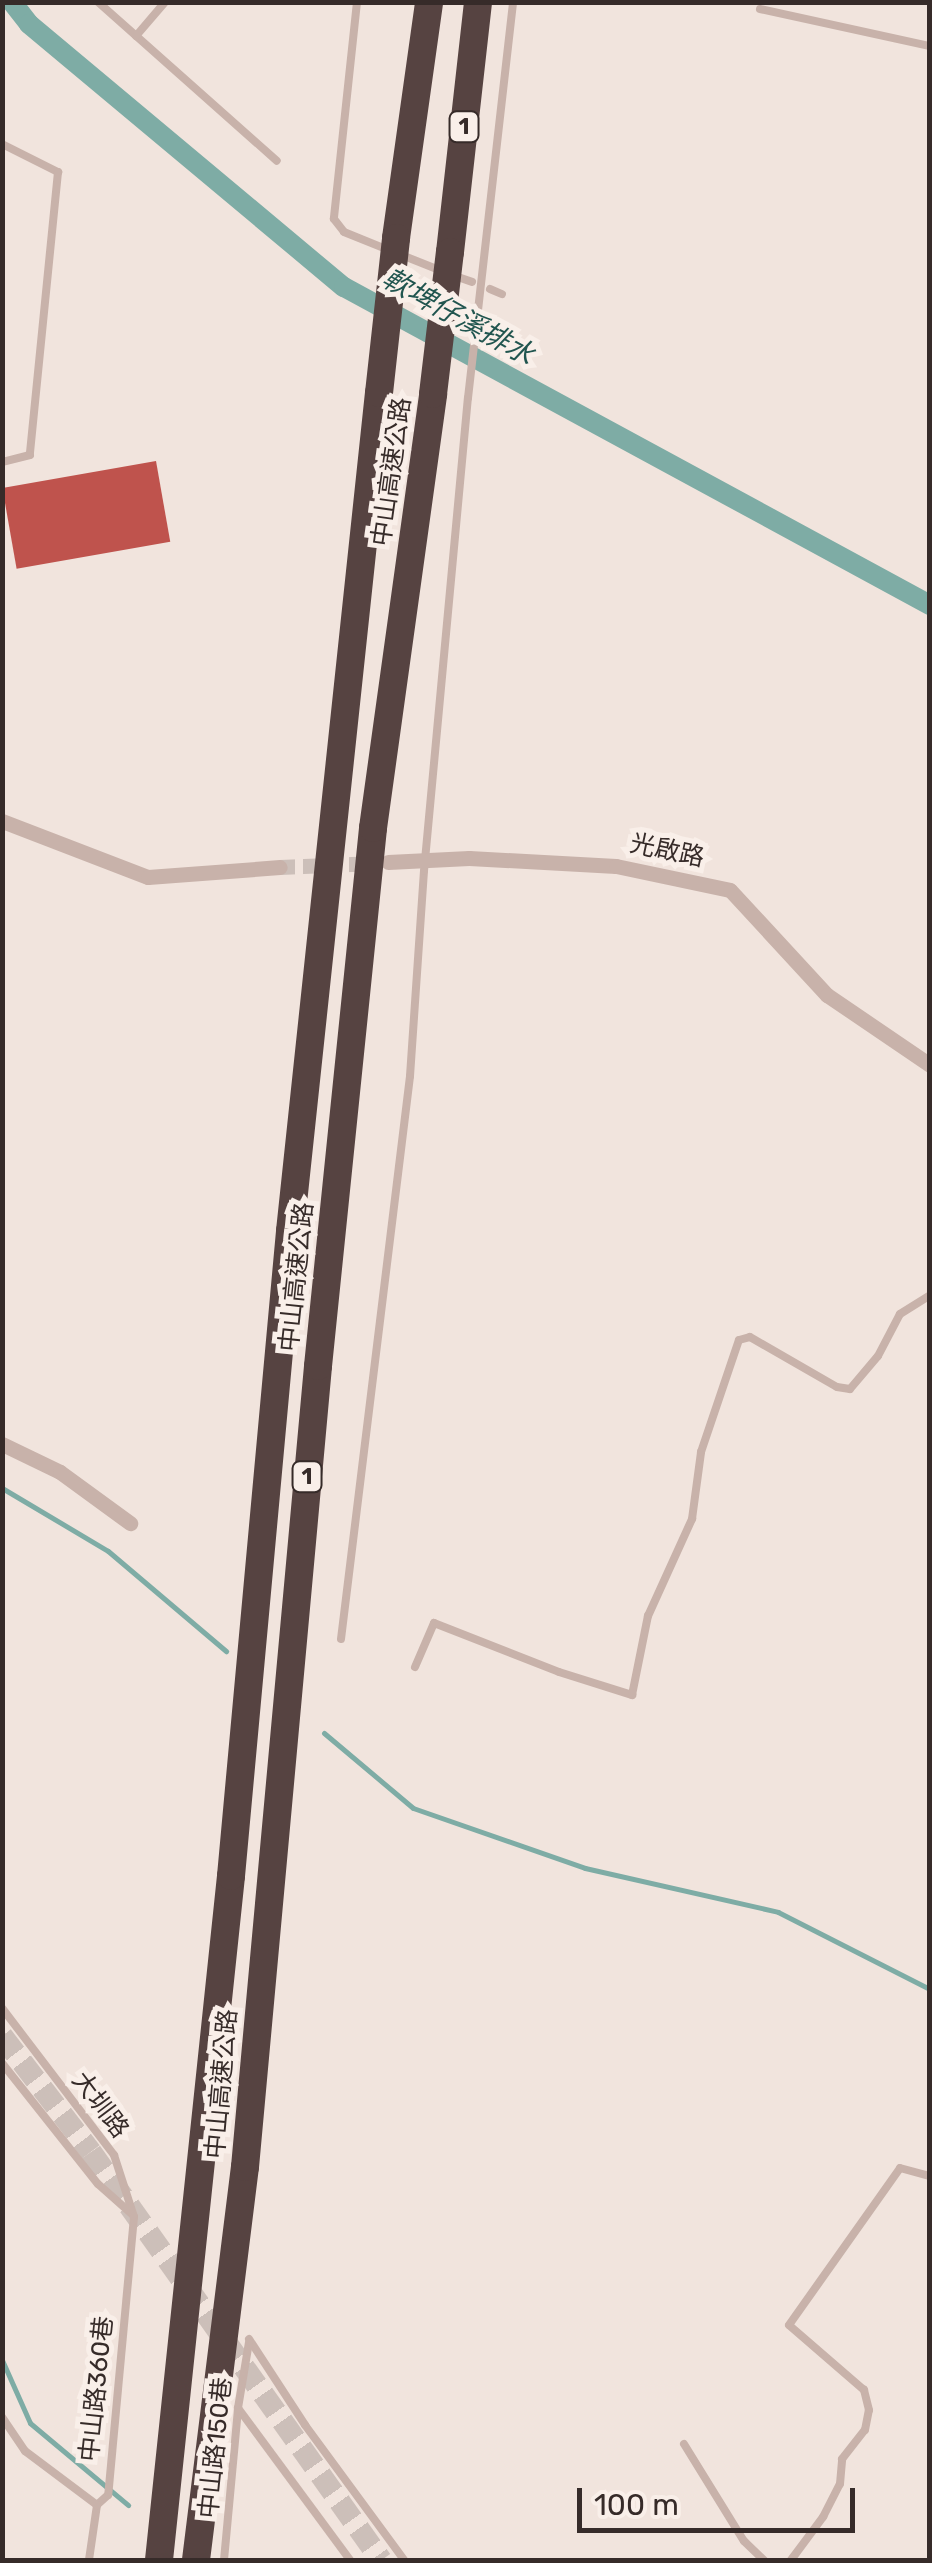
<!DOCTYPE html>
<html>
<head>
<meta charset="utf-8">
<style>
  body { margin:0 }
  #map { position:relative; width:932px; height:2563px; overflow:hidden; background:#f1e4dd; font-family:Rubik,"Noto Sans TC",sans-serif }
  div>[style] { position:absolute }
  .stream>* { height:5px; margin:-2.5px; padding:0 2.5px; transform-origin:2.5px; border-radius:2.5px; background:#7eaca5 }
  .canal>* { height:20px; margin:-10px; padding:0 10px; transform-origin:10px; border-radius:10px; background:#7eaca5 }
  .building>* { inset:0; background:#bf534d; transform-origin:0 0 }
  .street-tunnel>* { height:15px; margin-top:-7.5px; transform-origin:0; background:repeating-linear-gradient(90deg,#ccbfb9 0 15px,transparent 0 23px) }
  .secondary-tunnel>* { height:22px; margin-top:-11px; transform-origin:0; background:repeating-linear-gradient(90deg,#ccbfb9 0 22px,transparent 0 33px) }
  .lane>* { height:8px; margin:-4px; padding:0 4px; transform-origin:4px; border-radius:4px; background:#c8b2aa }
  .street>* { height:15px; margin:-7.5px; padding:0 7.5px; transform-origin:7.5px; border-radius:7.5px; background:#c8b2aa }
  .highway>* { height:28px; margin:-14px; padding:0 14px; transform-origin:14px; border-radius:14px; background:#564341 }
  .highway-bridge>* { height:28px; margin:-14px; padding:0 14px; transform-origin:14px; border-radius:14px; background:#564341 }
  span { translate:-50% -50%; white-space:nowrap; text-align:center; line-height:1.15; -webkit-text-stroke:10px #f9efe9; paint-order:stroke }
  .shield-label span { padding:2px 8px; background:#f9efe9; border:2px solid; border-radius:8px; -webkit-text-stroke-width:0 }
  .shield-label { font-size:22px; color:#362b29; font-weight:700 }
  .street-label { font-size:25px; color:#362b29 }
  .water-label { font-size:28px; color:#21554f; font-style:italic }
  .frame { position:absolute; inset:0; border:5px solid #362b29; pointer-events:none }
  .scale { position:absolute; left:577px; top:2488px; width:278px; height:45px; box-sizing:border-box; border:5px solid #362b29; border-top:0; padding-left:12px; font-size:30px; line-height:35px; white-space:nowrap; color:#362b29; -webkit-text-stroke:8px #f9efe9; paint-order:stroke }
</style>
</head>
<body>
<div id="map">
  <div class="stream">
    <i style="left:2px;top:1488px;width:123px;rotate:30.7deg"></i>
    <i style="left:108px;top:1551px;width:155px;rotate:40.3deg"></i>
    <i style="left:324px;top:1733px;width:116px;rotate:40.1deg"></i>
    <i style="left:413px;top:1808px;width:182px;rotate:19.2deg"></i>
    <i style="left:585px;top:1868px;width:198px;rotate:12.8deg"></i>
    <i style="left:778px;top:1912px;width:170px;rotate:26.9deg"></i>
    <i style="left:2px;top:2202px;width:126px;rotate:90deg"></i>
    <i style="left:2px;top:2360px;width:69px;rotate:66deg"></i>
    <i style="left:30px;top:2423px;width:128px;rotate:39.9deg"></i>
  </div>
  <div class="canal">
    <i style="left:12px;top:2px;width:28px;rotate:52deg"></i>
    <i style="left:29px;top:24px;width:410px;rotate:39.9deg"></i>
    <i style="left:344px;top:287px;width:667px;rotate:28.49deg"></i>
  </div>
  <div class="building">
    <i style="left:156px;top:461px;width:82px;height:156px;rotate:80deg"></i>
  </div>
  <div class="street-tunnel">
    <i style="left:280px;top:867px;width:96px;rotate:-2.4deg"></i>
  </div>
  <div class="secondary-tunnel">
    <i style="left:2px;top:2036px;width:146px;rotate:52.5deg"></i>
    <i style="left:91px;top:2152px;width:501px;rotate:54.6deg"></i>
  </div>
  <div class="lane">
    <i style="left:98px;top:2px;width:239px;rotate:41.6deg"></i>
    <i style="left:357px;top:2px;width:218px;rotate:96.1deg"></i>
    <i style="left:334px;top:219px;width:16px;rotate:52deg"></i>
    <i style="left:344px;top:232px;width:45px;rotate:22deg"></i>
    <i style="left:760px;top:9px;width:174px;rotate:12.3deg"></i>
    <i style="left:136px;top:36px;width:45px;rotate:-49.5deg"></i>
    <i style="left:2px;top:144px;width:63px;rotate:26.6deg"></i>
    <i style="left:58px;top:172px;width:284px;rotate:95.7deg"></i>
    <i style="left:30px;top:455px;width:29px;rotate:166deg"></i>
    <i style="left:399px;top:254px;width:46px;rotate:21.6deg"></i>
    <i style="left:455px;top:276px;width:18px;rotate:19deg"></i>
    <i style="left:490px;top:289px;width:13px;rotate:23deg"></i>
    <i style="left:341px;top:1639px;width:567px;rotate:-83.01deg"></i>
    <i style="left:410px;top:1076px;width:205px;rotate:-86.1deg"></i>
    <i style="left:424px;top:871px;width:475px;rotate:-84.7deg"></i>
    <i style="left:468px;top:398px;width:399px;rotate:-83.5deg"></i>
    <i style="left:415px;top:1667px;width:48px;rotate:-66.6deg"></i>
    <i style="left:434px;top:1623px;width:134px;rotate:21.4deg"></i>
    <i style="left:559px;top:1672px;width:77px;rotate:17.5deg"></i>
    <i style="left:632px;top:1695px;width:81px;rotate:-78.6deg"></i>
    <i style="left:648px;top:1616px;width:107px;rotate:-65.6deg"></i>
    <i style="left:692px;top:1519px;width:68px;rotate:-82.3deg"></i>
    <i style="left:701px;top:1452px;width:118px;rotate:-71.3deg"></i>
    <i style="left:739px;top:1340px;width:11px;rotate:-15deg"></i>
    <i style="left:750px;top:1337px;width:100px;rotate:29.9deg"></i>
    <i style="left:837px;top:1387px;width:13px;rotate:9deg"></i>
    <i style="left:850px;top:1389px;width:43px;rotate:-49.7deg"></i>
    <i style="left:878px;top:1356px;width:47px;rotate:-62.4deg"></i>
    <i style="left:900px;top:1314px;width:36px;rotate:-32deg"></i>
    <i style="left:2px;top:2008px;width:185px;rotate:52.7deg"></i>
    <i style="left:114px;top:2155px;width:65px;rotate:72.1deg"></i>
    <i style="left:134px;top:2217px;width:279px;rotate:95.3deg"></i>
    <i style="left:108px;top:2495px;width:15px;rotate:138deg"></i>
    <i style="left:97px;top:2505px;width:56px;rotate:98.3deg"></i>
    <i style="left:2px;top:2063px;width:154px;rotate:51.6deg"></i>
    <i style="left:98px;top:2184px;width:47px;rotate:41.5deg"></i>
    <i style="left:249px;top:2339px;width:103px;rotate:56.9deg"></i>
    <i style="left:305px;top:2425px;width:167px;rotate:53.7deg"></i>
    <i style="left:238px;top:2408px;width:189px;rotate:53.6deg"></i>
    <i style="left:2px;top:2417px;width:41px;rotate:55.9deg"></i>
    <i style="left:25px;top:2451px;width:90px;rotate:36.9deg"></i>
    <i style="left:684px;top:2444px;width:114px;rotate:58.3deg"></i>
    <i style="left:744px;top:2541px;width:28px;rotate:44deg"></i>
    <i style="left:224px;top:2560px;width:153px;rotate:-84.7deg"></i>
    <i style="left:238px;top:2408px;width:67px;rotate:-80.5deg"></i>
    <i style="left:791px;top:2560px;width:54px;rotate:-53.3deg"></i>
    <i style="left:823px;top:2517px;width:37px;rotate:-63deg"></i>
    <i style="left:840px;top:2484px;width:25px;rotate:-85deg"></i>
    <i style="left:842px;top:2459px;width:37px;rotate:-52deg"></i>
    <i style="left:865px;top:2430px;width:20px;rotate:-79deg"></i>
    <i style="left:869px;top:2410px;width:21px;rotate:-104deg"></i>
    <i style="left:864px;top:2390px;width:99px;rotate:-139.1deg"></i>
    <i style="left:789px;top:2325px;width:192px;rotate:-54.7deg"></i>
    <i style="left:900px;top:2168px;width:31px;rotate:15deg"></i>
  </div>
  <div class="street">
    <i style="left:2px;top:821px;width:156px;rotate:21deg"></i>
    <i style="left:148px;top:877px;width:132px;rotate:-4.3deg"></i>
    <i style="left:388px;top:862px;width:81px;rotate:-2.8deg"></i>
    <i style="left:469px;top:858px;width:147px;rotate:3.1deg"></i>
    <i style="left:616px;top:866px;width:116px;rotate:11.9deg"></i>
    <i style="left:730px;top:890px;width:143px;rotate:47.3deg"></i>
    <i style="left:827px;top:995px;width:125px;rotate:34.2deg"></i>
    <i style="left:2px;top:1444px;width:64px;rotate:25.8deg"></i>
    <i style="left:60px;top:1472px;width:87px;rotate:36.1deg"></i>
  </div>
  <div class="highway">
    <i style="left:396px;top:238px;width:238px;rotate:-82deg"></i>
    <i style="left:450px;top:252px;width:252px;rotate:-83.6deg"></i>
    <i style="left:159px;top:2560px;width:688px;rotate:-83.99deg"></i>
    <i style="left:231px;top:1876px;width:648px;rotate:-84.77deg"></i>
    <i style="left:290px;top:1231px;width:843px;rotate:-83.94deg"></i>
    <i style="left:196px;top:2560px;width:396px;rotate:-82.9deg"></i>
    <i style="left:245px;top:2167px;width:804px;rotate:-84.79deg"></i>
    <i style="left:318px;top:1366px;width:541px;rotate:-84.16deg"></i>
    <i style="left:373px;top:828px;width:438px;rotate:-82.1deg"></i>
  </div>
  <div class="highway-bridge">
    <i style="left:379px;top:393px;width:156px;rotate:-83.7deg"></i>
    <i style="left:433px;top:394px;width:143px;rotate:-83.2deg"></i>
  </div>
  <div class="shield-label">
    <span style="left:464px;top:127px">1</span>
    <span style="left:307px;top:1477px">1</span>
  </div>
  <div class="street-label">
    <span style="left:392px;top:472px;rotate:-82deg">中山高速公路</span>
    <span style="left:667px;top:851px;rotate:12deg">光啟路</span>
    <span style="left:297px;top:1277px;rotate:-84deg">中山高速公路</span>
    <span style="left:222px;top:2084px;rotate:-85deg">中山高速公路</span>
    <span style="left:100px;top:2105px;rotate:53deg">大圳路</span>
    <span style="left:97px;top:2389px;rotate:-84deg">中山路360巷</span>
    <span style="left:216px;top:2448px;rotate:-84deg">中山路150巷</span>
  </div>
  <div class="water-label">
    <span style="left:458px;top:317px;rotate:29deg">軟埤仔溪排水</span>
  </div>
  <div class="frame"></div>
  <div class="scale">100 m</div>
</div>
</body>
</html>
